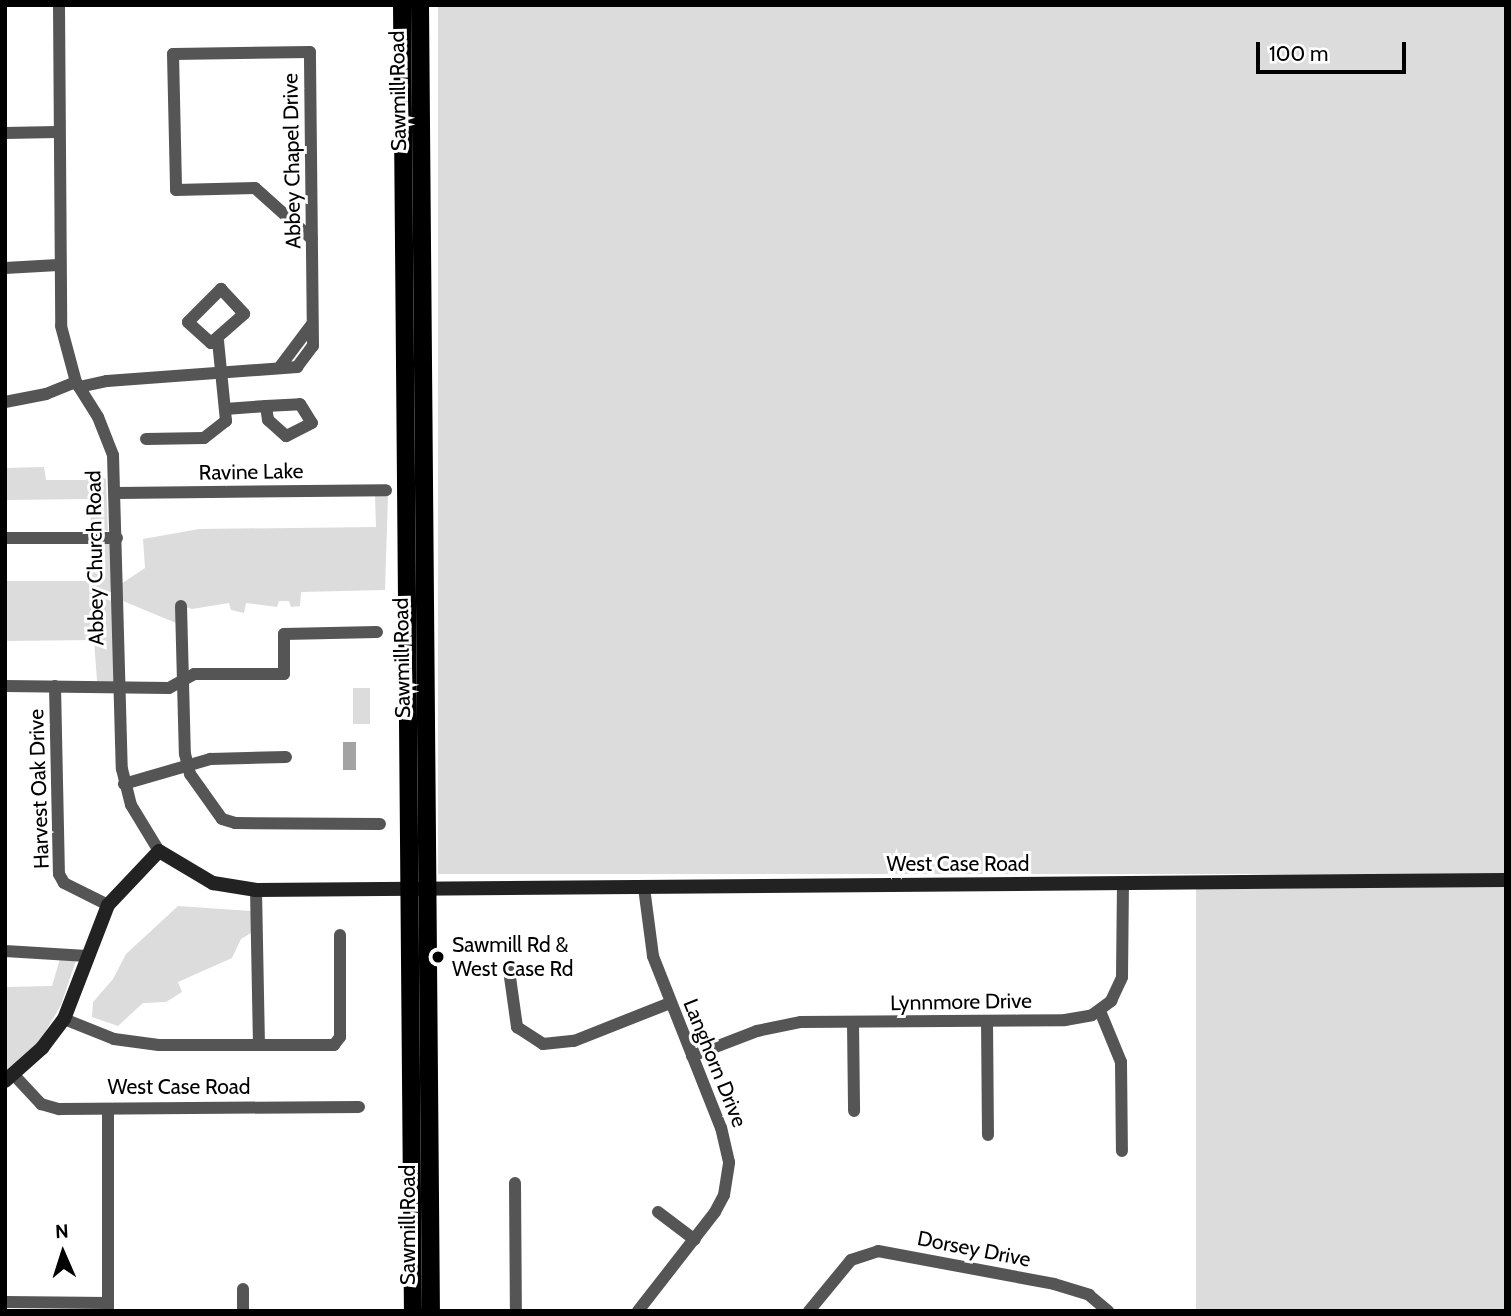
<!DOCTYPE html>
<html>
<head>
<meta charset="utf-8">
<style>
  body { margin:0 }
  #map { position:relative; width:1511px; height:1316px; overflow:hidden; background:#fff; font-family:Cabin,sans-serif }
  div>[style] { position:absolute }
  .green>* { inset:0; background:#dcdcdc; transform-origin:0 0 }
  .water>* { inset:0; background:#a3a3a3; transform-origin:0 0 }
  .street>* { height:12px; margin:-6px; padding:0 6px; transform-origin:6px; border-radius:6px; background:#555 }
  .secondary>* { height:14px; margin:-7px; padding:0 7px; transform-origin:7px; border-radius:7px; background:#222 }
  .primary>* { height:18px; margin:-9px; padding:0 9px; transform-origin:9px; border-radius:9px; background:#000 }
  .dots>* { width:19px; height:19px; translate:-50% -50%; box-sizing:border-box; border:4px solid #fff; border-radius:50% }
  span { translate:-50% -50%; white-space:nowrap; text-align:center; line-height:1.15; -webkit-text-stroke:6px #fff; paint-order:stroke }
  .street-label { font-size:21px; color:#000 }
  .poi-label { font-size:21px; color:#000 }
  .left { translate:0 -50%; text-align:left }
  .frame { position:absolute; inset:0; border:7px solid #000; pointer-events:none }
  .north { position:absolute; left:28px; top:1218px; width:70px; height:70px; -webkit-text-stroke:5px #fff; paint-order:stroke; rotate:357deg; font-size:19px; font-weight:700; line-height:28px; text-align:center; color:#000 }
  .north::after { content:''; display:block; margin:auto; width:24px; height:32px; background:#000; clip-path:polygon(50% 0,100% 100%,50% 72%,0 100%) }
  .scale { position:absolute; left:1256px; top:42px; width:150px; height:32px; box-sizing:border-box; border:4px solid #000; border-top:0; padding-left:9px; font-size:21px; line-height:24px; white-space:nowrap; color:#000; -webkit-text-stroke:5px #fff; paint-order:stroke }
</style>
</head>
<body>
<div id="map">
  <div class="green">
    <i style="left:438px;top:5px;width:1068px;height:869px"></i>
    <i style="clip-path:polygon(44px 467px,46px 480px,85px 480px,98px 475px,106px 479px,108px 531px,91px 527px,90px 499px,5px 500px,5px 468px)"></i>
    <i style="clip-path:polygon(375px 496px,388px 496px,385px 590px,301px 592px,300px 606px,291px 607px,289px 601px,279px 601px,277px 607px,246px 603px,244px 613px,231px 610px,229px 603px,192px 609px,179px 605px,176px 623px,123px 601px,121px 584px,145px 568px,143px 539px,199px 529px,376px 527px)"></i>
    <i style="clip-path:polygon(93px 542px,112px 542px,114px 682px,97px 681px,94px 640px,5px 641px,5px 581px,92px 581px)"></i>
    <i style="left:353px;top:688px;width:17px;height:36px"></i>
    <i style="left:1506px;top:885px;width:426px;height:310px;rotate:90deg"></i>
    <i style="clip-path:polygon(178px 906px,251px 911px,251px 933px,241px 939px,232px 958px,178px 982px,182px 992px,166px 1002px,143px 1003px,118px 1026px,92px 1017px,93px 1002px,113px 979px,126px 954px)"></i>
    <i style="clip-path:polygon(61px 955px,77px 957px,61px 1005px,34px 1051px,5px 1074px,5px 987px,52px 986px)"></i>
  </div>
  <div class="water">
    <i style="left:343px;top:742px;width:13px;height:28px"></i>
  </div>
  <div class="street">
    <i style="left:59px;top:5px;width:321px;rotate:89.6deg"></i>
    <i style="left:61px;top:326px;width:58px;rotate:75deg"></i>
    <i style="left:76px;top:382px;width:41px;rotate:57.8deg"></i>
    <i style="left:98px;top:417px;width:41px;rotate:68.5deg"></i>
    <i style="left:113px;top:455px;width:314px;rotate:88.4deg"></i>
    <i style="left:122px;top:769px;width:37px;rotate:76deg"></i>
    <i style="left:131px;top:805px;width:54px;rotate:58.7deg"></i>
    <i style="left:5px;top:133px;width:52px;rotate:-1.1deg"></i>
    <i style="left:5px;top:268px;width:53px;rotate:-3.2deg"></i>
    <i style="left:221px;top:289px;width:34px;rotate:47deg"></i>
    <i style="left:244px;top:314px;width:44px;rotate:138.7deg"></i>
    <i style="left:211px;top:343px;width:31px;rotate:-138deg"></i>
    <i style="left:188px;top:322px;width:47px;rotate:-45deg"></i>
    <i style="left:279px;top:368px;width:55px;rotate:-53.1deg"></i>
    <i style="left:79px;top:387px;width:29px;rotate:-12deg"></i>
    <i style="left:107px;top:381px;width:191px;rotate:-4.2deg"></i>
    <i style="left:297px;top:367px;width:26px;rotate:-53deg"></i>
    <i style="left:313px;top:346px;width:294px;rotate:-90.6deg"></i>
    <i style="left:310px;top:52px;width:137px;rotate:179.2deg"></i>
    <i style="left:173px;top:54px;width:136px;rotate:88.7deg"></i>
    <i style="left:176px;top:190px;width:79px;rotate:-1.5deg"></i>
    <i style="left:255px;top:188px;width:76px;rotate:41.8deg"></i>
    <i style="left:5px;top:402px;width:42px;rotate:-11deg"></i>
    <i style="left:46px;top:394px;width:32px;rotate:-22deg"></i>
    <i style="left:225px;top:409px;width:41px;rotate:-4.2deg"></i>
    <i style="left:266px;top:406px;width:34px;rotate:-3deg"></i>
    <i style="left:300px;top:404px;width:22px;rotate:58deg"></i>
    <i style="left:312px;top:423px;width:29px;rotate:153deg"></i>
    <i style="left:286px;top:436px;width:24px;rotate:-138deg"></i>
    <i style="left:268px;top:420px;width:14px;rotate:-98deg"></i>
    <i style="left:146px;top:439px;width:58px;rotate:-1deg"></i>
    <i style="left:204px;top:438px;width:28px;rotate:-38deg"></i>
    <i style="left:226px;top:421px;width:80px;rotate:-95.7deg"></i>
    <i style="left:117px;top:493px;width:269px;rotate:-0.6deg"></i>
    <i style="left:5px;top:538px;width:112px"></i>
    <i style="left:181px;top:606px;width:148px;rotate:88.5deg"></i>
    <i style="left:185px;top:754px;width:21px;rotate:76deg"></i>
    <i style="left:190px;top:774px;width:55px;rotate:54.6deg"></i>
    <i style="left:222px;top:819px;width:14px;rotate:17deg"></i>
    <i style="left:235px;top:823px;width:145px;rotate:0.4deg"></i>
    <i style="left:5px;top:686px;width:164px;rotate:0.7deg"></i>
    <i style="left:169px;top:688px;width:29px;rotate:-29deg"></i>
    <i style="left:194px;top:674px;width:90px"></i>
    <i style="left:284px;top:674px;width:40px;rotate:-90deg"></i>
    <i style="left:284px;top:634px;width:93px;rotate:-1.2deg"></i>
    <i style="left:55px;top:686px;width:188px;rotate:88.8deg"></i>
    <i style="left:59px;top:874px;width:10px;rotate:61deg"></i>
    <i style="left:64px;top:883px;width:49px;rotate:26.6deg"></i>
    <i style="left:124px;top:784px;width:90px;rotate:-16.2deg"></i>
    <i style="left:210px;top:759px;width:76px;rotate:-1.5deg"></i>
    <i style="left:256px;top:890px;width:154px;rotate:88.9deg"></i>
    <i style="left:5px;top:951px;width:82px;rotate:3.5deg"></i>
    <i style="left:509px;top:970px;width:58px;rotate:82deg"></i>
    <i style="left:517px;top:1027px;width:31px;rotate:33deg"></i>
    <i style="left:543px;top:1044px;width:31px;rotate:-6deg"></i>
    <i style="left:574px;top:1041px;width:103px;rotate:-21.6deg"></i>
    <i style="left:1100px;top:1011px;width:55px;rotate:67.6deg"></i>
    <i style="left:1121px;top:1062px;width:89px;rotate:89.4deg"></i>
    <i style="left:64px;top:1019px;width:54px;rotate:21.8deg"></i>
    <i style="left:114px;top:1039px;width:45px;rotate:7.6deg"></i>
    <i style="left:159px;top:1045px;width:175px"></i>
    <i style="left:334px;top:1045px;width:10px;rotate:-53deg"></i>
    <i style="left:340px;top:1037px;width:102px;rotate:-90deg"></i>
    <i style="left:987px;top:1021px;width:114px;rotate:89.5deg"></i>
    <i style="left:853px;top:1023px;width:88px;rotate:89.3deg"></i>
    <i style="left:692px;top:1056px;width:70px;rotate:-21deg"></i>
    <i style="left:757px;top:1031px;width:45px;rotate:-11.6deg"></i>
    <i style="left:801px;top:1022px;width:264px;rotate:-0.4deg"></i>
    <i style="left:1065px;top:1020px;width:27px;rotate:-10deg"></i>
    <i style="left:1092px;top:1015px;width:24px;rotate:-36deg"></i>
    <i style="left:1111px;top:1001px;width:26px;rotate:-65deg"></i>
    <i style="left:1122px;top:977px;width:93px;rotate:-89.4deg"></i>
    <i style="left:14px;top:1075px;width:40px;rotate:47deg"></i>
    <i style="left:41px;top:1104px;width:19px;rotate:16deg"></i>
    <i style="left:59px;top:1109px;width:300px;rotate:-0.4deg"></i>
    <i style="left:108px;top:1109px;width:202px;rotate:90deg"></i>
    <i style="left:515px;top:1183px;width:128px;rotate:89.6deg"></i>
    <i style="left:658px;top:1212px;width:46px;rotate:37.1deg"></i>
    <i style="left:5px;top:1302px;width:103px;rotate:0.6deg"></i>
    <i style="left:243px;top:1311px;width:22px;rotate:-90deg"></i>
    <i style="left:638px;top:1311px;width:125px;rotate:-52.1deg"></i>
    <i style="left:715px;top:1212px;width:19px;rotate:-62deg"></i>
    <i style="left:724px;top:1195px;width:33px;rotate:-81deg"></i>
    <i style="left:729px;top:1162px;width:35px;rotate:-103deg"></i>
    <i style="left:721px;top:1128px;width:185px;rotate:-111.6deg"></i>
    <i style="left:653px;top:956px;width:69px;rotate:-97.5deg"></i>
    <i style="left:809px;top:1311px;width:66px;rotate:-50.5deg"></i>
    <i style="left:851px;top:1260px;width:28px;rotate:-18deg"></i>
    <i style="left:878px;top:1251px;width:179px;rotate:10.6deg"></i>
    <i style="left:1054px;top:1284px;width:37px;rotate:17deg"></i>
    <i style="left:1089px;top:1295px;width:25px;rotate:40deg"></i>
  </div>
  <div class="secondary">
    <i style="left:5px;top:1081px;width:50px;rotate:-41.7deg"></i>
    <i style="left:42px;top:1048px;width:36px;rotate:-53deg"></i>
    <i style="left:64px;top:1019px;width:122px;rotate:-68.9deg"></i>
    <i style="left:108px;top:905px;width:74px;rotate:-46.6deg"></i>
    <i style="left:159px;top:851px;width:63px;rotate:30.7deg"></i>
    <i style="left:213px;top:883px;width:44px;rotate:9.2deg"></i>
    <i style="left:256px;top:890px;width:1250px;rotate:-0.46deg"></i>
  </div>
  <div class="primary">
    <i style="left:402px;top:5px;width:1306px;rotate:89.52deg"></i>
    <i style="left:420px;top:5px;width:1306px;rotate:89.52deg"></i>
  </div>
  <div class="dots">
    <i style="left:438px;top:957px;background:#000"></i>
  </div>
  <div class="street-label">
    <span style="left:398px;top:91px;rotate:-91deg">Sawmill Road</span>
    <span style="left:292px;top:161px;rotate:-91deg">Abbey Chapel Drive</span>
    <span style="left:251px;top:472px;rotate:-1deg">Ravine Lake</span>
    <span style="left:95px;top:558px;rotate:-91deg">Abbey Church Road</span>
    <span style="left:402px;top:658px;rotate:-91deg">Sawmill Road</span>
    <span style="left:39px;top:789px;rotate:-92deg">Harvest Oak Drive</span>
    <span style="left:958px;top:864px">West Case Road</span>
    <span style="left:961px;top:1002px;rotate:-1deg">Lynnmore Drive</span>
    <span style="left:715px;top:1063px;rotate:68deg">Langhorn Drive</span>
    <span style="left:179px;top:1087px">West Case Road</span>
    <span style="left:408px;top:1225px;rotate:-90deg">Sawmill Road</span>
    <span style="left:974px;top:1249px;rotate:11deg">Dorsey Drive</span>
  </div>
  <div class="poi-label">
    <span class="left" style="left:452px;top:957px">Sawmill Rd &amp;<br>West Case Rd</span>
  </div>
  <div class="frame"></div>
  <div class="north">N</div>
  <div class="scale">100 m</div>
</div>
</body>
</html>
